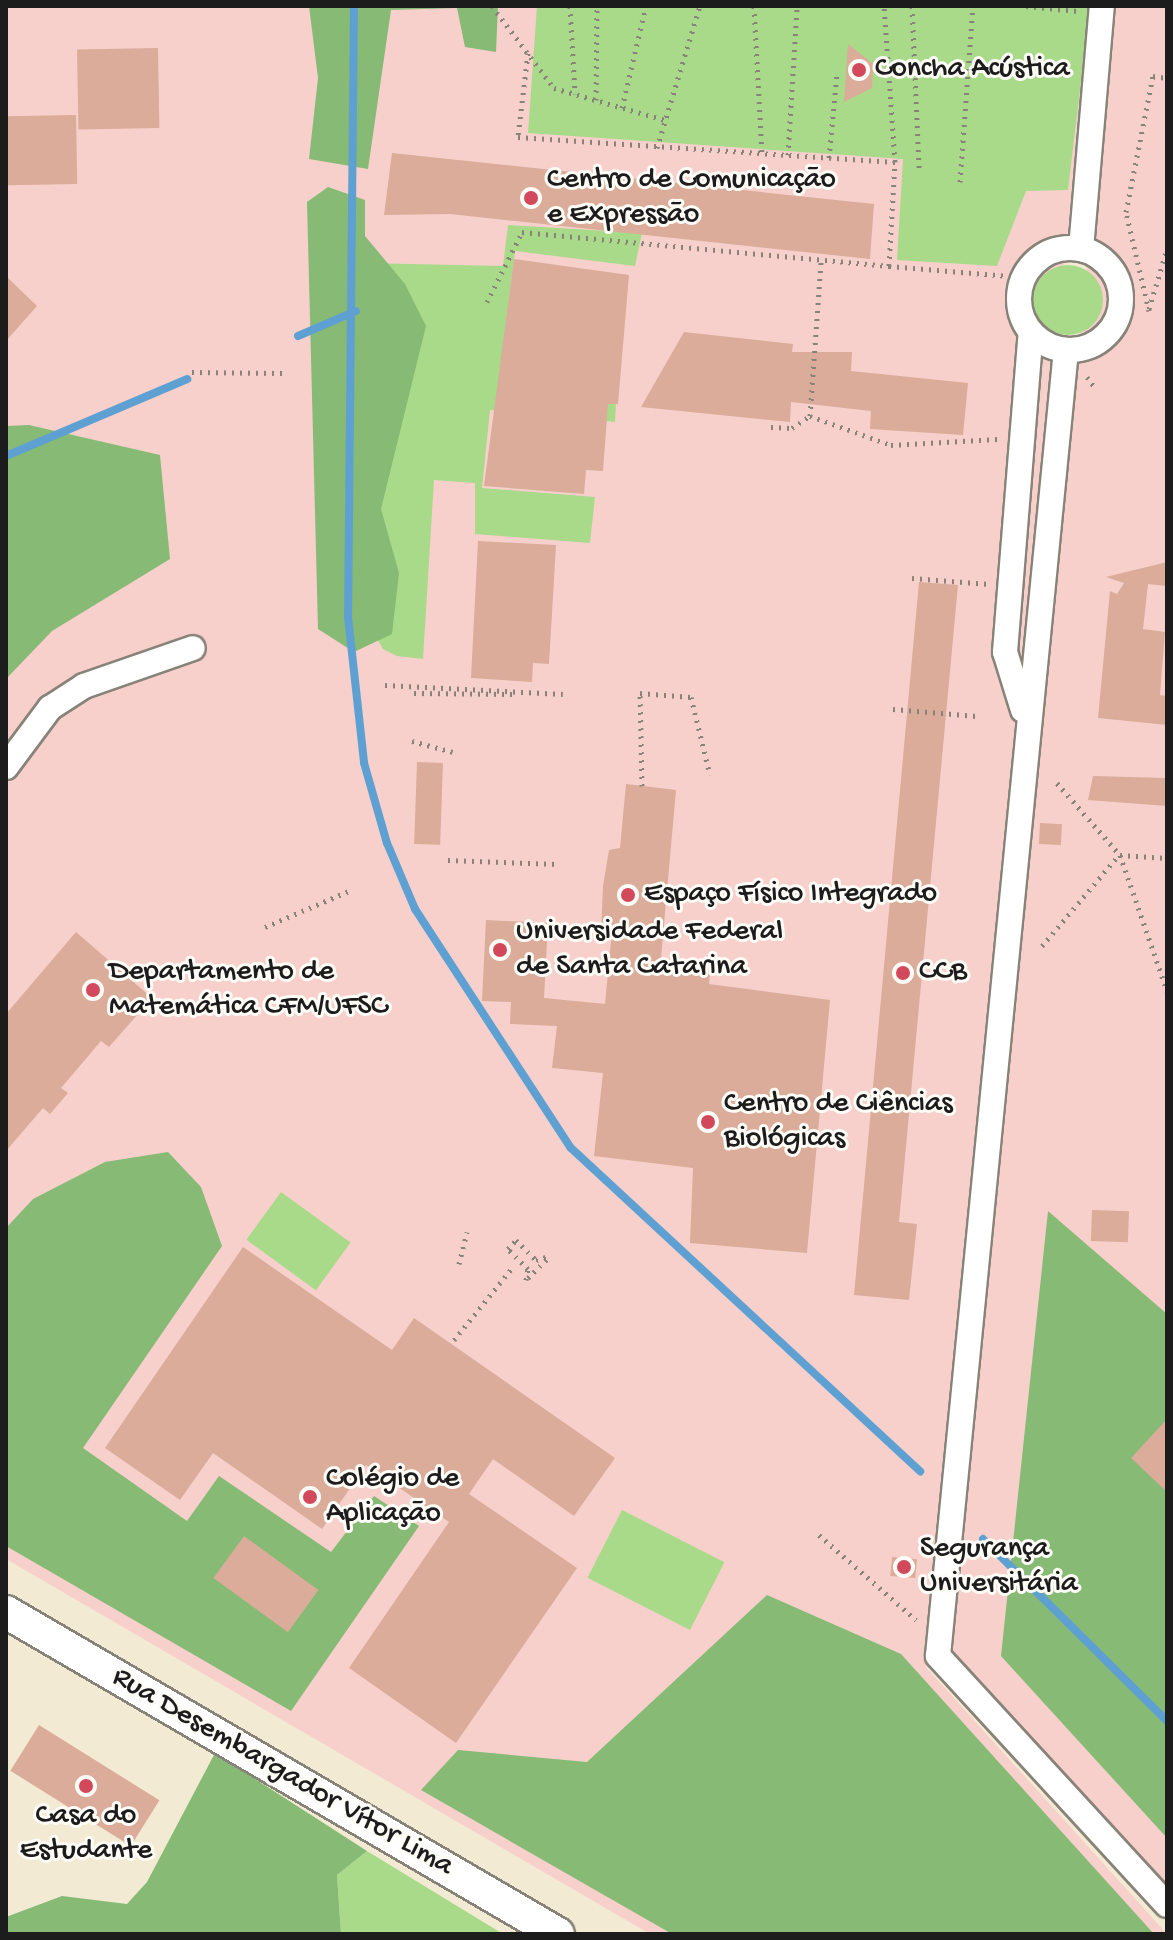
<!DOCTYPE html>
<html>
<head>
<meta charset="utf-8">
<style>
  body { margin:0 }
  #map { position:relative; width:1173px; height:1940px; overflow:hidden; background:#f3ead3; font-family:"Gochi Hand",sans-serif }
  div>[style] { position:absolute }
  .built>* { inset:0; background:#f7d0cc }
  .green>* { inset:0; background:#a8da89; transform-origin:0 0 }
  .round { border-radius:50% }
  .forest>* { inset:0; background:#86ba75 }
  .stream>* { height:8px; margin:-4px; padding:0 4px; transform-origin:4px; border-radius:4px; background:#5fa0d2 }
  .building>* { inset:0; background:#daac99; transform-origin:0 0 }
  .path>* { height:5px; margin-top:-2.5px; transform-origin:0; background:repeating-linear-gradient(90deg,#888378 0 2px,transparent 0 8px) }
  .roads { filter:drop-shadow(2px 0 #888378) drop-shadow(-2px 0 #888378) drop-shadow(0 2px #888378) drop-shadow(0 -2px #888378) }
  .minor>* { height:24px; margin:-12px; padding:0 12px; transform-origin:12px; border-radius:12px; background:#fff }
  .minor>.ring { margin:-12px; padding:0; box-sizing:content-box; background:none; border:24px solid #fff; border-radius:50% }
  .major>* { height:32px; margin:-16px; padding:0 16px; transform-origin:16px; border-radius:16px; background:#fff }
  .dots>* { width:22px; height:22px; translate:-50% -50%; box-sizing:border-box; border:4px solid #fdfcf7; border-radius:50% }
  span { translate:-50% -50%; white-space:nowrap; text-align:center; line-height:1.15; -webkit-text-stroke:6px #fdfcf7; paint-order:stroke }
  .poi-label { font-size:30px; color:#1c1c1c }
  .left { translate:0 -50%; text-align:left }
  .street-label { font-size:30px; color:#1c1c1c }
  .frame { position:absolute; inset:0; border:8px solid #1c1c1c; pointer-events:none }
</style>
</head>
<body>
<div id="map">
  <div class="built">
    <i style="clip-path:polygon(6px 6px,1090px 6px,926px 1667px,1167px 1934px,650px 1934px,6px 1559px)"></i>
    <i style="clip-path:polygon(1113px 6px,1167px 6px,1167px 1886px,949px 1653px)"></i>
  </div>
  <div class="green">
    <i style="clip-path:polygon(537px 6px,1090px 6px,1068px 190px,1026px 191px,997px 266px,897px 260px,903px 159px,528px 133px)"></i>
    <i style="clip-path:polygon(508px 225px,642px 233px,635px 266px,515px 251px,498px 388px,616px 403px,615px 422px,490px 410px,482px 488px,595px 497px,590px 543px,475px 534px,475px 483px,434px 480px,423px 659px,397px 656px,383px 649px,373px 631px,363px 263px,503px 266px)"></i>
    <i class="round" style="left:1033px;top:265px;width:70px;height:70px"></i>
    <i style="left:281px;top:1192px;width:86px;height:59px;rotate:36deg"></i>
    <i style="left:622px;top:1510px;width:115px;height:76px;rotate:27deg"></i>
    <i style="clip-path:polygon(367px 1851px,503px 1934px,341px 1934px,337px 1875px)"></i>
  </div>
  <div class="forest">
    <i style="clip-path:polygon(309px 6px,498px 6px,496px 52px,465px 47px,457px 8px,391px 10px,368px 169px,309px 159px,318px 78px)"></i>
    <i style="clip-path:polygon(328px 187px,365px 200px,365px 236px,405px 284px,426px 326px,381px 509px,399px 573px,392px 634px,354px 652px,318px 629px,307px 202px)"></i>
    <i style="clip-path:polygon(29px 425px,160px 455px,170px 559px,52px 631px,6px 679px,6px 426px)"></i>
    <i style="clip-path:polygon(168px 1152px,201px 1187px,222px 1246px,83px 1448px,187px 1521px,219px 1476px,331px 1552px,374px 1496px,419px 1526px,291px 1711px,6px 1546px,6px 1228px,33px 1199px,105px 1162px)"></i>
    <i style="clip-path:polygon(1048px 1211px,1167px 1314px,1167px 1838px,1001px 1656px)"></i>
    <i style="clip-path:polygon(767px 1595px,901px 1654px,1154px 1934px,672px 1934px,421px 1790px,458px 1750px,587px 1762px)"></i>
    <i style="clip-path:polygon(215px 1753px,367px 1851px,337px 1875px,341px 1934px,6px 1934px,6px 1917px,62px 1896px,127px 1904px,147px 1882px)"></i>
  </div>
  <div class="stream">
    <i style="left:354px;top:6px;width:611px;rotate:90.56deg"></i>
    <i style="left:348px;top:617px;width:147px;rotate:83.7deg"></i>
    <i style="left:364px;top:763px;width:83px;rotate:74deg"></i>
    <i style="left:387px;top:843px;width:72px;rotate:67deg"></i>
    <i style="left:415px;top:909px;width:285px;rotate:56.9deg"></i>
    <i style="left:571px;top:1148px;width:476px;rotate:42.8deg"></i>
    <i style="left:298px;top:336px;width:63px;rotate:-23.3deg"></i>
    <i style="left:6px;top:456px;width:197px;rotate:-23deg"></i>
    <i style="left:983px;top:1539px;width:259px;rotate:44.7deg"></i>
  </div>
  <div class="building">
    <i style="clip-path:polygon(848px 44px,873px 64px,872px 88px,844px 102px)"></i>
    <i style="left:158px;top:48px;width:80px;height:81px;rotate:89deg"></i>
    <i style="left:76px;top:115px;width:69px;height:70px;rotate:89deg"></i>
    <i style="clip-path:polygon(392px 153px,874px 204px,870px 259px,450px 214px,384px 215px)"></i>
    <i style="clip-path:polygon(514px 259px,629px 275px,618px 404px,608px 404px,603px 471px,586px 470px,584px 494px,484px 486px)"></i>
    <i style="clip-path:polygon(6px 276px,37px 306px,6px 341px)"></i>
    <i style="clip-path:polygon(684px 332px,793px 344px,792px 352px,852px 352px,851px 371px,968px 383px,963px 435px,870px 429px,871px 411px,791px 402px,790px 422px,641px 407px)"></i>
    <i style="clip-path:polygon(478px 541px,556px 545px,549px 664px,533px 663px,532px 682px,471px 678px)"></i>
    <i style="clip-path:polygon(1167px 562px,1167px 586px,1148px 584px,1143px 629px,1165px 632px,1160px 695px,1167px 696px,1167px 725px,1098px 718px,1110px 591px,1117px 594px,1124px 583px,1106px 577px)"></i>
    <i style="clip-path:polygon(919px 582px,958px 585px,899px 1222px,917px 1224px,909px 1300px,854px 1295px)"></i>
    <i style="left:417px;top:762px;width:26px;height:82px;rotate:2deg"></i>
    <i style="clip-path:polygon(1093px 776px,1167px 778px,1167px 806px,1088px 800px)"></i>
    <i style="clip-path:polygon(626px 784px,676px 790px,661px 958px,711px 963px,709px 984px,830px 1000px,807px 1253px,690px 1243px,693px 1168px,594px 1156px,603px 1073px,552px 1068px,557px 1026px,510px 1024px,511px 1002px,482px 1001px,486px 920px,548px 923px,544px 998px,605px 1004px,612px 931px,601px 932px,603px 886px,609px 850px,620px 848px)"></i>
    <i style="left:1040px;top:823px;width:22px;height:21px;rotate:3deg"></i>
    <i style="clip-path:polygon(76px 932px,152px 998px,109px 1047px,101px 1041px,61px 1088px,68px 1093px,50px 1114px,43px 1108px,6px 1151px,6px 1014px)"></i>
    <i style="left:1092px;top:1210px;width:37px;height:31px;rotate:2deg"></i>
    <i style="clip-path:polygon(243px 1247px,392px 1350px,414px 1318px,615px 1458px,574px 1516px,493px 1459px,469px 1494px,577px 1568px,456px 1743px,349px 1668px,449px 1522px,366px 1465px,322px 1529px,213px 1453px,180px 1500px,105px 1448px)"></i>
    <i style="clip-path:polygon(1167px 1419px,1167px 1492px,1131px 1458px)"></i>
    <i style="left:244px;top:1536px;width:92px;height:52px;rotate:36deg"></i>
    <i style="left:892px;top:1557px;width:25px;height:19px;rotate:5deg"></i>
    <i style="left:39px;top:1725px;width:142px;height:54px;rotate:32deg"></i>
  </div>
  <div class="path">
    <i style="left:492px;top:6px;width:103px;rotate:52.9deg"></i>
    <i style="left:554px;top:88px;width:116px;rotate:16.1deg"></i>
    <i style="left:570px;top:6px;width:88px;rotate:86.7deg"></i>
    <i style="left:754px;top:6px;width:148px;rotate:86.9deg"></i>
    <i style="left:912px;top:6px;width:163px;rotate:87.5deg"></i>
    <i style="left:1026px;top:6px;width:52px;rotate:5.5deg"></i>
    <i style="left:528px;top:53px;width:85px;rotate:96.8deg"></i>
    <i style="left:518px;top:137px;width:378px;rotate:3.8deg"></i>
    <i style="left:596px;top:100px;width:94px;rotate:-89.4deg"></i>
    <i style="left:622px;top:108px;width:105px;rotate:-76.8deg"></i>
    <i style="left:657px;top:148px;width:148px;rotate:-73.2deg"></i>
    <i style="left:788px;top:155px;width:149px;rotate:-86.5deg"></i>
    <i style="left:829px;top:158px;width:84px;rotate:-84.6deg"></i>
    <i style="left:960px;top:182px;width:176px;rotate:-85.8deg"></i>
    <i style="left:889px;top:266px;width:120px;rotate:4.8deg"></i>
    <i style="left:487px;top:302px;width:78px;rotate:-63.4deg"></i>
    <i style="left:522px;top:232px;width:369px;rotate:5.3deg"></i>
    <i style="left:889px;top:266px;width:104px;rotate:-86.7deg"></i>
    <i style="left:895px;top:162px;width:156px;rotate:-94deg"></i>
    <i style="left:1149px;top:309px;width:63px;rotate:-73.3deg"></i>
    <i style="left:1149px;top:311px;width:102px;rotate:-103.1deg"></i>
    <i style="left:1126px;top:212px;width:139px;rotate:-78.8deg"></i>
    <i style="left:1153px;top:76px;width:14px;rotate:8deg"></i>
    <i style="left:192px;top:372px;width:96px;rotate:0.6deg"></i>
    <i style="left:1087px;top:377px;width:15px;rotate:53deg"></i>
    <i style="left:810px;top:416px;width:154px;rotate:-85.9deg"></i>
    <i style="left:771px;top:427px;width:21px;rotate:3deg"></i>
    <i style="left:792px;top:428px;width:22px;rotate:-34deg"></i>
    <i style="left:810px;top:416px;width:86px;rotate:19.7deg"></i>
    <i style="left:891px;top:445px;width:107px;rotate:-3.2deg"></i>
    <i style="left:912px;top:578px;width:77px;rotate:4.5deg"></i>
    <i style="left:385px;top:685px;width:178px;rotate:2.9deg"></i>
    <i style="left:414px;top:693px;width:99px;rotate:0.6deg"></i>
    <i style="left:893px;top:709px;width:84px;rotate:4.8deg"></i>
    <i style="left:412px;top:741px;width:42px;rotate:15deg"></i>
    <i style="left:1057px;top:783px;width:96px;rotate:48.8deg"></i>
    <i style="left:1120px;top:855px;width:144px;rotate:70.9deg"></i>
    <i style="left:642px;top:786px;width:93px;rotate:-91.2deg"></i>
    <i style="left:640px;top:693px;width:51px;rotate:4.5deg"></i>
    <i style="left:691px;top:697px;width:80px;rotate:76.3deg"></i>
    <i style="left:1120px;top:855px;width:47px;rotate:3.7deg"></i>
    <i style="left:448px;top:860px;width:109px;rotate:2.1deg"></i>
    <i style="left:265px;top:927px;width:91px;rotate:-23.2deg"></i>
    <i style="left:1042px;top:946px;width:119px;rotate:-49.8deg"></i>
    <i style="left:459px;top:1264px;width:33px;rotate:-76deg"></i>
    <i style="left:528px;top:1278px;width:30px;rotate:-45deg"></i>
    <i style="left:526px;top:1280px;width:11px;rotate:-80deg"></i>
    <i style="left:528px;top:1269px;width:28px;rotate:-135deg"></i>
    <i style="left:508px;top:1249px;width:12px;rotate:-48deg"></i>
    <i style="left:516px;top:1240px;width:28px;rotate:45deg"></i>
    <i style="left:536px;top:1260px;width:14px;rotate:-17deg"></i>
    <i style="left:454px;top:1340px;width:92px;rotate:-51.1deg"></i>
    <i style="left:819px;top:1535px;width:129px;rotate:41.2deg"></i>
  </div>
  <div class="roads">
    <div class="minor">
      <i class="ring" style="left:1019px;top:248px;width:78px;height:78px"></i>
      <i style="left:1081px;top:249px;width:244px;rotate:-85.1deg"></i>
      <i style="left:1066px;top:350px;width:1312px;rotate:95.6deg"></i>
      <i style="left:938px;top:1656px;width:338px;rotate:47.4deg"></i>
      <i style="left:1023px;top:710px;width:61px;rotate:-107.2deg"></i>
      <i style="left:1005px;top:652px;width:321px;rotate:-85.4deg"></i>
      <i style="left:6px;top:767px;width:74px;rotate:-53.3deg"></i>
      <i style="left:50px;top:708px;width:40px;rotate:-32.9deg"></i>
      <i style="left:84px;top:686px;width:115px;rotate:-19.2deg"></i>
    </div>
    <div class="major">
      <i style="left:6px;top:1612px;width:639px;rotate:30.26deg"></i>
    </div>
  </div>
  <div class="dots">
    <i style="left:859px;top:70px;background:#d1495b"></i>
    <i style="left:531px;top:198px;background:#d1495b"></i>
    <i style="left:628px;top:895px;background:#d1495b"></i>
    <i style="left:500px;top:950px;background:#d1495b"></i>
    <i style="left:903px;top:973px;background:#d1495b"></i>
    <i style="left:93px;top:990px;background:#d1495b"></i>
    <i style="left:708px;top:1122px;background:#d1495b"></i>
    <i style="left:310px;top:1497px;background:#d1495b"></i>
    <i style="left:904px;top:1567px;background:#d1495b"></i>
    <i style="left:86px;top:1786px;background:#d1495b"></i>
  </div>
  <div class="poi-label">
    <span class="left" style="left:875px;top:70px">Concha Acústica</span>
    <span class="left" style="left:547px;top:198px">Centro de Comunicação<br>e Expressão</span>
    <span class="left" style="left:644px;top:895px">Espaço Físico Integrado</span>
    <span class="left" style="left:516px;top:950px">Universidade Federal<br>de Santa Catarina</span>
    <span class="left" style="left:109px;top:990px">Departamento de<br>Matemática CFM/UFSC</span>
    <span class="left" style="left:919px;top:973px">CCB</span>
    <span class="left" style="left:724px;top:1122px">Centro de Ciências<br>Biológicas</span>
    <span class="left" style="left:326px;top:1497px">Colégio de<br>Aplicação</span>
    <span class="left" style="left:920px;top:1567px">Segurança<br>Universitária</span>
    <span style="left:86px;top:1834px">Casa do<br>Estudante</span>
  </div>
  <div class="street-label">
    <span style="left:282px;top:1773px;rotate:30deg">Rua Desembargador Vítor Lima</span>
  </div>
  <div class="frame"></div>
</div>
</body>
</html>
